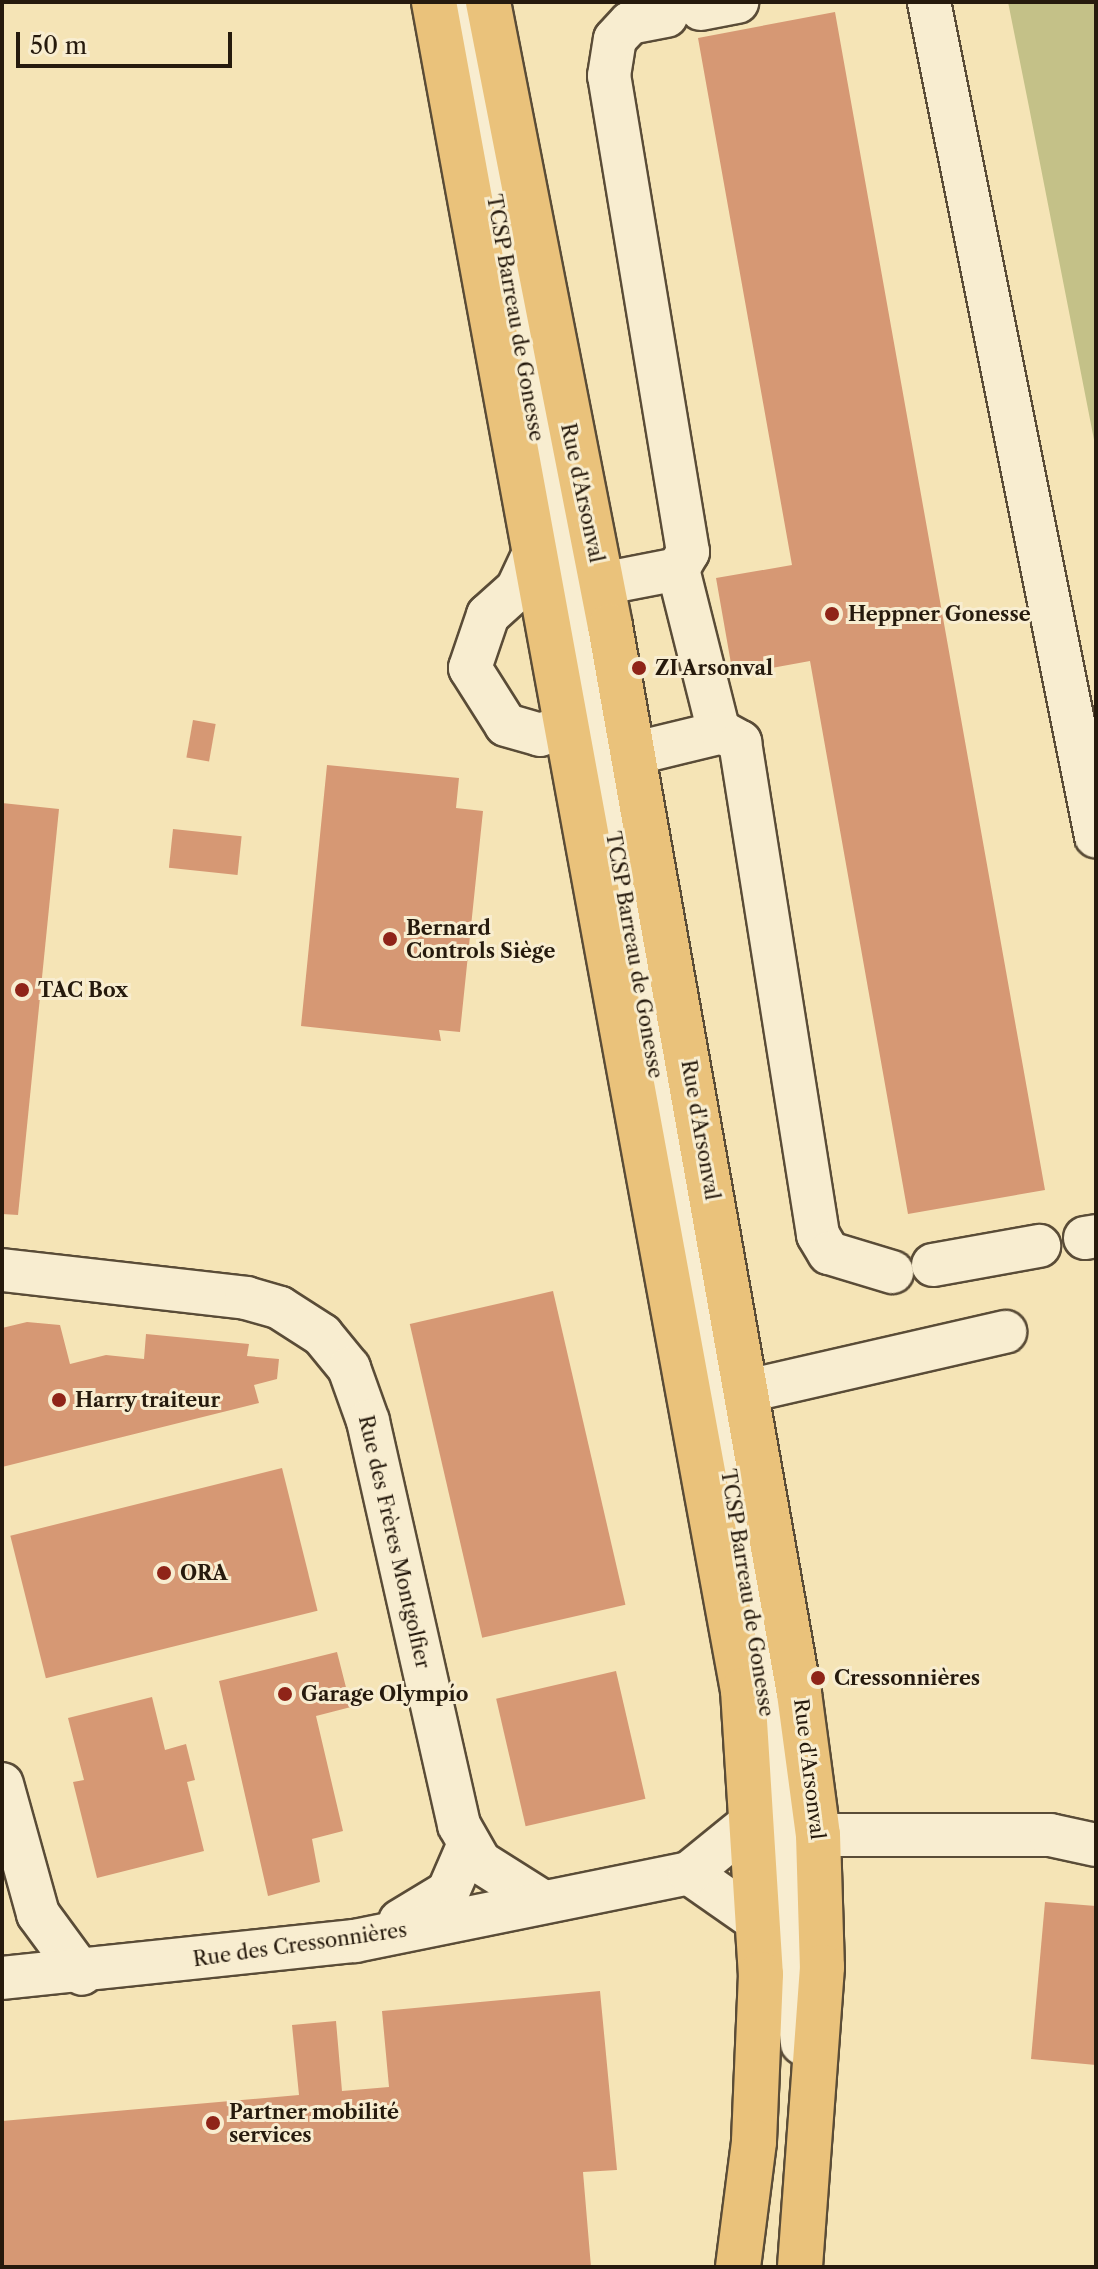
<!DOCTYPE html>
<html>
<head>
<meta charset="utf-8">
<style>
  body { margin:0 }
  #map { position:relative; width:1098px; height:2269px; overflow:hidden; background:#f5e4b6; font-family:"Libre Caslon Text",serif }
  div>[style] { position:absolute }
  .green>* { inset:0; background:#c4c188 }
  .building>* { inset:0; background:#d69874; transform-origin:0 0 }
  .roads { filter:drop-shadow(2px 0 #5a4c37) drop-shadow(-2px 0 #5a4c37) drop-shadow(0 2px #5a4c37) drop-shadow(0 -2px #5a4c37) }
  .minor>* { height:42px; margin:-21px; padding:0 21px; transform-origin:21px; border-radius:21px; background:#f8edd0 }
  .major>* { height:44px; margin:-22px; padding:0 22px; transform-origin:22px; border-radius:22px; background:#eac27b }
  .dots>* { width:22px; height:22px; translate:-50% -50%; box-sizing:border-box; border:4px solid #f8edd0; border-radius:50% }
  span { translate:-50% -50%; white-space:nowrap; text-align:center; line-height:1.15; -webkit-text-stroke:6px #f8edd0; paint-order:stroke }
  .street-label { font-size:20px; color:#261a0d }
  .poi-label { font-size:20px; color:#261a0d; font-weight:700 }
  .left { translate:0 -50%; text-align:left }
  .frame { position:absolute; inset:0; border:4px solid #261a0d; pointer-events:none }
  .scale { position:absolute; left:16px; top:32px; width:216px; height:36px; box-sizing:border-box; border:4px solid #261a0d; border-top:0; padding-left:10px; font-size:24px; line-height:28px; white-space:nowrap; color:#261a0d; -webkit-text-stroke:6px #f8edd0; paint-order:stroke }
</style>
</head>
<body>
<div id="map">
  <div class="green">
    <i style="clip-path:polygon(1008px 2px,1096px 2px,1096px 450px,1029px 107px)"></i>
  </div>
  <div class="building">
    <i style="clip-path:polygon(835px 12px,1045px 1190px,908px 1214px,810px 661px,733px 675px,716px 578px,792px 565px,698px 38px)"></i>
    <i style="left:193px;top:720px;width:23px;height:38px;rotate:10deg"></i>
    <i style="clip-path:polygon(327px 765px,459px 778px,456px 808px,483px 811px,460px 1032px,439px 1030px,441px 1041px,301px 1026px)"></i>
    <i style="clip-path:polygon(2px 803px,59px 809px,18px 1215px,2px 1214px)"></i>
    <i style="left:173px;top:829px;width:69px;height:39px;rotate:6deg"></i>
    <i style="left:553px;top:1291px;width:322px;height:147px;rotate:77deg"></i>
    <i style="clip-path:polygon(27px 1322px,60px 1325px,70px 1364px,106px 1355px,144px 1359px,146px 1334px,249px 1344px,247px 1356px,279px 1359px,277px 1379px,254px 1385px,259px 1403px,2px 1467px,2px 1328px)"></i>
    <i style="left:282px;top:1468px;width:147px;height:280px;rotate:76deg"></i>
    <i style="clip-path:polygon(337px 1652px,351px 1707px,316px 1716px,343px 1831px,312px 1839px,320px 1882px,268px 1896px,219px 1681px)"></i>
    <i style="left:616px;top:1671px;width:131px;height:123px;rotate:77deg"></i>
    <i style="clip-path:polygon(152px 1697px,165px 1750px,186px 1744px,195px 1780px,187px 1782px,204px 1851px,97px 1878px,73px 1782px,84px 1780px,68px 1718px)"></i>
    <i style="clip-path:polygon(1045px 1902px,1096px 1906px,1096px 2065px,1031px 2059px)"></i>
    <i style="clip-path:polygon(600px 1991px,617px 2170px,583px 2172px,591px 2267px,2px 2267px,2px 2121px,299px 2095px,292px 2025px,336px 2021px,342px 2091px,389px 2087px,382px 2011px)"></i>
  </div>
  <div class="roads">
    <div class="minor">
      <i style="left:458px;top:2px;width:1651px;rotate:79.6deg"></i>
      <i style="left:756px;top:1626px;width:420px;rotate:83.7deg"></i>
      <i style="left:929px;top:2px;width:851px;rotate:78.68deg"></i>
      <i style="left:701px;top:9px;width:37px;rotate:-11deg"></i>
      <i style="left:533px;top:555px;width:38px;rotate:115deg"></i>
      <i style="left:517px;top:589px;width:39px;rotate:138deg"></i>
      <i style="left:488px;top:615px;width:56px;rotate:108.8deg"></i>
      <i style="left:470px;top:668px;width:67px;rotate:57.7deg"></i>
      <i style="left:506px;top:725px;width:35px;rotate:16deg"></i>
      <i style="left:540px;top:735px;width:23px;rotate:-20deg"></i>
      <i style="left:678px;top:569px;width:168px;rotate:75.9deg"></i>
      <i style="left:601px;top:584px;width:78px;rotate:-11deg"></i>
      <i style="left:678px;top:569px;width:20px;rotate:-60deg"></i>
      <i style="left:688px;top:552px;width:483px;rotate:-99.4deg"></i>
      <i style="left:609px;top:76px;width:37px;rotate:-81deg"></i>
      <i style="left:615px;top:39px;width:22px;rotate:-47deg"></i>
      <i style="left:630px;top:23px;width:37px;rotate:-11deg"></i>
      <i style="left:632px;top:754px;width:93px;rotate:-13.7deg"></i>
      <i style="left:722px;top:732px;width:21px;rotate:29deg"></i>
      <i style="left:740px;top:742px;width:499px;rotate:81deg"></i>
      <i style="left:818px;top:1235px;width:21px;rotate:59deg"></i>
      <i style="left:829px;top:1253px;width:66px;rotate:16.8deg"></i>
      <i style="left:1085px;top:1238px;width:11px;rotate:-10deg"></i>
      <i style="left:933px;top:1265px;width:108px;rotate:-10.2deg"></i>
      <i style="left:2px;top:1270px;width:246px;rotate:6.5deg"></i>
      <i style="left:246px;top:1298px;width:35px;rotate:16deg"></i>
      <i style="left:280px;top:1308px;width:50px;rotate:32.7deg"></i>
      <i style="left:322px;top:1335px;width:43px;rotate:50.7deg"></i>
      <i style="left:349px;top:1368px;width:56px;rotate:70.3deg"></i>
      <i style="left:368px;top:1421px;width:414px;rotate:77.3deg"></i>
      <i style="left:459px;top:1825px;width:43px;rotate:60.4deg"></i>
      <i style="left:480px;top:1862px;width:73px;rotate:32.2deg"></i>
      <i style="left:747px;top:1391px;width:265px;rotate:-12.9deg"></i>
      <i style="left:2px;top:1784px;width:135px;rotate:74.5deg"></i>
      <i style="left:38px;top:1914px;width:74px;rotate:53.7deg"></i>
      <i style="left:818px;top:1835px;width:232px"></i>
      <i style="left:1050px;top:1835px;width:47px;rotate:12.3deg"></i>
      <i style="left:689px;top:1873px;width:82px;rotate:35deg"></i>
      <i style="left:400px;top:1921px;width:56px;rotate:-31.1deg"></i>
      <i style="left:448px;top:1892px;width:50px;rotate:-66.5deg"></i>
      <i style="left:2px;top:1978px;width:355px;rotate:-6deg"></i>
      <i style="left:355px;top:1941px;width:341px;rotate:-11.5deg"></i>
      <i style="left:689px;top:1873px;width:82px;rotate:-39.1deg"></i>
    </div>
    <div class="major">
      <i style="left:434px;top:2px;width:1716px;rotate:79.63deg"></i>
      <i style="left:743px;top:1690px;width:285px;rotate:86.4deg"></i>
      <i style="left:761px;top:1974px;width:168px;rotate:92.4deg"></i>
      <i style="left:754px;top:2142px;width:126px;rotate:97.3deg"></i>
      <i style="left:488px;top:2px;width:636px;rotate:78.94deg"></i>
      <i style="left:610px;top:626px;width:1084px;rotate:79.96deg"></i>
      <i style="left:799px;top:1693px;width:143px;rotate:82.4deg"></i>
      <i style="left:818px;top:1835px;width:132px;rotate:88.3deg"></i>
      <i style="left:822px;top:1967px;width:301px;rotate:94.2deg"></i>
    </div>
  </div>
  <div class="dots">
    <i style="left:832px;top:614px;background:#8f2418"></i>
    <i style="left:639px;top:668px;background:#8f2418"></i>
    <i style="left:390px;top:939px;background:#8f2418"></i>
    <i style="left:22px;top:990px;background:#8f2418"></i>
    <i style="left:59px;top:1400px;background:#8f2418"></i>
    <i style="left:164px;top:1573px;background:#8f2418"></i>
    <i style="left:818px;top:1678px;background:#8f2418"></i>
    <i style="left:285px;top:1694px;background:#8f2418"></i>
    <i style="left:213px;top:2123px;background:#8f2418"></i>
  </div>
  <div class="street-label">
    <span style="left:515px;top:318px;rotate:80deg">TCSP Barreau de Gonesse</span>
    <span style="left:582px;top:493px;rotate:78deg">Rue d'Arsonval</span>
    <span style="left:634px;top:955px;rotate:80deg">TCSP Barreau de Gonesse</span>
    <span style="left:700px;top:1130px;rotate:80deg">Rue d'Arsonval</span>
    <span style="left:394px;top:1542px;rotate:77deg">Rue des Frères Montgolfier</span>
    <span style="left:747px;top:1593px;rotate:81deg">TCSP Barreau de Gonesse</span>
    <span style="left:809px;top:1769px;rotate:83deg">Rue d'Arsonval</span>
    <span style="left:300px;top:1945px;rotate:-8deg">Rue des Cressonnières</span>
  </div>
  <div class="poi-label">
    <span class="left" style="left:848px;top:614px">Heppner Gonesse</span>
    <span class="left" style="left:655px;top:668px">ZI Arsonval</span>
    <span class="left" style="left:406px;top:940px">Bernard<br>Controls Siège</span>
    <span class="left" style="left:38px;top:990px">TAC Box</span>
    <span class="left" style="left:75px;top:1400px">Harry traiteur</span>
    <span class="left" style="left:180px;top:1573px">ORA</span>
    <span class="left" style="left:834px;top:1678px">Cressonnières</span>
    <span class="left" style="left:301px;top:1694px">Garage Olympío</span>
    <span class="left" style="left:229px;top:2124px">Partner mobilité<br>services</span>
  </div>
  <div class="frame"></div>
  <div class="scale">50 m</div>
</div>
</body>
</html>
